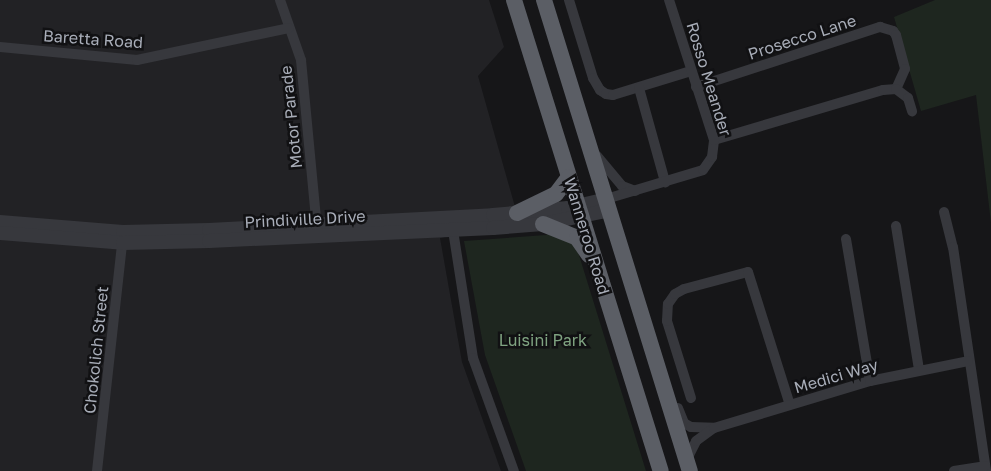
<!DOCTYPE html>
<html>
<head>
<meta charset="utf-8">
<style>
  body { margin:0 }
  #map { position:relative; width:991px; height:471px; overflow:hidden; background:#161618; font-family:"Golos Text",sans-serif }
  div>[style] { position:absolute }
  .built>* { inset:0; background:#222225 }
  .green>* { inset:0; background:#1e261f }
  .minor>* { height:10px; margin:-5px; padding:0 5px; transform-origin:5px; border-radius:5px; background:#37383d }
  .tertiary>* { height:14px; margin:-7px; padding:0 7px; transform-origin:7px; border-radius:7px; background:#37383d }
  .trunk>* { height:16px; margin:-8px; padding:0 8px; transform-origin:8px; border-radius:8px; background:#5b5e65 }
  span { translate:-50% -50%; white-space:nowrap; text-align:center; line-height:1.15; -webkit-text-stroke:5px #111113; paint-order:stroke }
  .street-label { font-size:16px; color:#a8adb8 }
  .park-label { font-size:16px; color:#7fa381 }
</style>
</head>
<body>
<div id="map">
  <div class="built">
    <i style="clip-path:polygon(0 0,489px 0,504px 47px,478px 76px,519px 221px,440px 238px,462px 362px,501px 471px,0 471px)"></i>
  </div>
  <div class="green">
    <i style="clip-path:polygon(935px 0,991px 0,991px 223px,976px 95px,921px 111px,894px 17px)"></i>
    <i style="clip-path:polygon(570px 226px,646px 471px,526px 471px,485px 355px,464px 241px,546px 235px)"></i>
  </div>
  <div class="minor">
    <i style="left:280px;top:0;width:64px;rotate:70.7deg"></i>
    <i style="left:301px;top:60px;width:171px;rotate:84.6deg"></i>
    <i style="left:569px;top:0;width:82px;rotate:72.9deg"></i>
    <i style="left:593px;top:78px;width:14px;rotate:60deg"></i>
    <i style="left:600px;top:90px;width:7px;rotate:34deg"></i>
    <i style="left:606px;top:94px;width:7px;rotate:8deg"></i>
    <i style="left:613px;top:95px;width:82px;rotate:-17.1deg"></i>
    <i style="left:0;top:47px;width:138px;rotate:5.4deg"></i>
    <i style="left:137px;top:60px;width:155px;rotate:-11.9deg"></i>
    <i style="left:696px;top:87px;width:194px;rotate:-18.1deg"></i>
    <i style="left:880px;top:27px;width:14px;rotate:17deg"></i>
    <i style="left:893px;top:31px;width:5px;rotate:53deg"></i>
    <i style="left:896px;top:35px;width:35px;rotate:75deg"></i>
    <i style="left:905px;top:69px;width:22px;rotate:114deg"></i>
    <i style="left:639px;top:88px;width:98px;rotate:74.5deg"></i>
    <i style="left:714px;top:140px;width:176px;rotate:-16.5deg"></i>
    <i style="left:883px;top:90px;width:13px;rotate:-4deg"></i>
    <i style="left:896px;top:89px;width:15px;rotate:37deg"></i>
    <i style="left:908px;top:98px;width:14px;rotate:73deg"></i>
    <i style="left:597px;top:156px;width:39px;rotate:50deg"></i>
    <i style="left:622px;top:186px;width:14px;rotate:21deg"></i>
    <i style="left:606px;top:199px;width:101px;rotate:-16.6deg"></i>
    <i style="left:703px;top:170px;width:16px;rotate:-55deg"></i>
    <i style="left:712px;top:157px;width:17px;rotate:-83deg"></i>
    <i style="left:714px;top:140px;width:147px;rotate:-107.8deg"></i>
    <i style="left:944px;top:212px;width:36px;rotate:76deg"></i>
    <i style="left:953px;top:247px;width:226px;rotate:81.6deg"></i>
    <i style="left:452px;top:224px;width:136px;rotate:81.1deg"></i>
    <i style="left:473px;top:358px;width:120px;rotate:70.1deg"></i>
    <i style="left:896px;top:226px;width:145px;rotate:80.9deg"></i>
    <i style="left:846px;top:239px;width:144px;rotate:80.4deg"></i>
    <i style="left:691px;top:398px;width:81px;rotate:-107.3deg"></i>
    <i style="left:667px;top:321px;width:17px;rotate:-87deg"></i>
    <i style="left:668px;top:304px;width:12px;rotate:-55deg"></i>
    <i style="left:675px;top:294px;width:10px;rotate:-29deg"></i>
    <i style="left:684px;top:289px;width:66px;rotate:-14.9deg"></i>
    <i style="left:748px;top:272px;width:139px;rotate:72.5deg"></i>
    <i style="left:678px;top:408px;width:16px;rotate:68deg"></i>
    <i style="left:684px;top:423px;width:8px;rotate:30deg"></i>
    <i style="left:691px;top:427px;width:23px;rotate:2deg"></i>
    <i style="left:687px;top:459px;width:20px;rotate:-63deg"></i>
    <i style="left:696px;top:441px;width:22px;rotate:-36deg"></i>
    <i style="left:714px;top:428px;width:163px;rotate:-16.8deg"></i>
    <i style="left:870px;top:381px;width:100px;rotate:-11.5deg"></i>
    <i style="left:97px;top:471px;width:236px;rotate:-83.7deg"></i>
    <i style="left:954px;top:471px;width:31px;rotate:-9deg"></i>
  </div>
  <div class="tertiary">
    <i style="left:0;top:222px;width:123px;rotate:4.6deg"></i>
    <i style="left:123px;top:232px;width:86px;rotate:-1.3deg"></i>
    <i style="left:209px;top:230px;width:284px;rotate:-3deg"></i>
    <i style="left:493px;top:215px;width:75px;rotate:-5.3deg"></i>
    <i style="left:568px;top:208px;width:39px;rotate:-13deg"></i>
    <i style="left:0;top:233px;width:123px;rotate:4.6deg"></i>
    <i style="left:123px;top:243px;width:86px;rotate:-1.3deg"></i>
    <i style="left:209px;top:241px;width:284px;rotate:-2.6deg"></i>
    <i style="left:493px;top:228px;width:50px;rotate:-4.6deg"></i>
    <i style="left:543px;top:224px;width:68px;rotate:-11.8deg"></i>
  </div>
  <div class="trunk">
    <i style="left:514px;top:0;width:493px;rotate:72.7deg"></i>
    <i style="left:544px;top:0;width:493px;rotate:72.8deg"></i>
    <i style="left:517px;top:213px;width:43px;rotate:-26deg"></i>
    <i style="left:556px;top:194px;width:21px;rotate:-53deg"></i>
    <i style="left:543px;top:224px;width:37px;rotate:22deg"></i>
    <i style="left:577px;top:238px;width:21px;rotate:55deg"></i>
  </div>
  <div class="street-label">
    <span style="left:802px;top:37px;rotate:-18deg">Prosecco Lane</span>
    <span style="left:93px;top:39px;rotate:4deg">Baretta Road</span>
    <span style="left:709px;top:79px;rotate:73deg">Rosso Meander</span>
    <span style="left:291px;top:117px;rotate:-96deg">Motor Parade</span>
    <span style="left:305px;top:219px;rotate:-3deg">Prindiville Drive</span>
    <span style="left:587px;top:236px;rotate:73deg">Wanneroo Road</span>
    <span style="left:96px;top:350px;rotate:-84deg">Chokolich Street</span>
    <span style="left:836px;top:376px;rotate:-16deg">Medici Way</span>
  </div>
  <div class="park-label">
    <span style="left:543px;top:340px">Luisini Park</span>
  </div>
</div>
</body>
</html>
